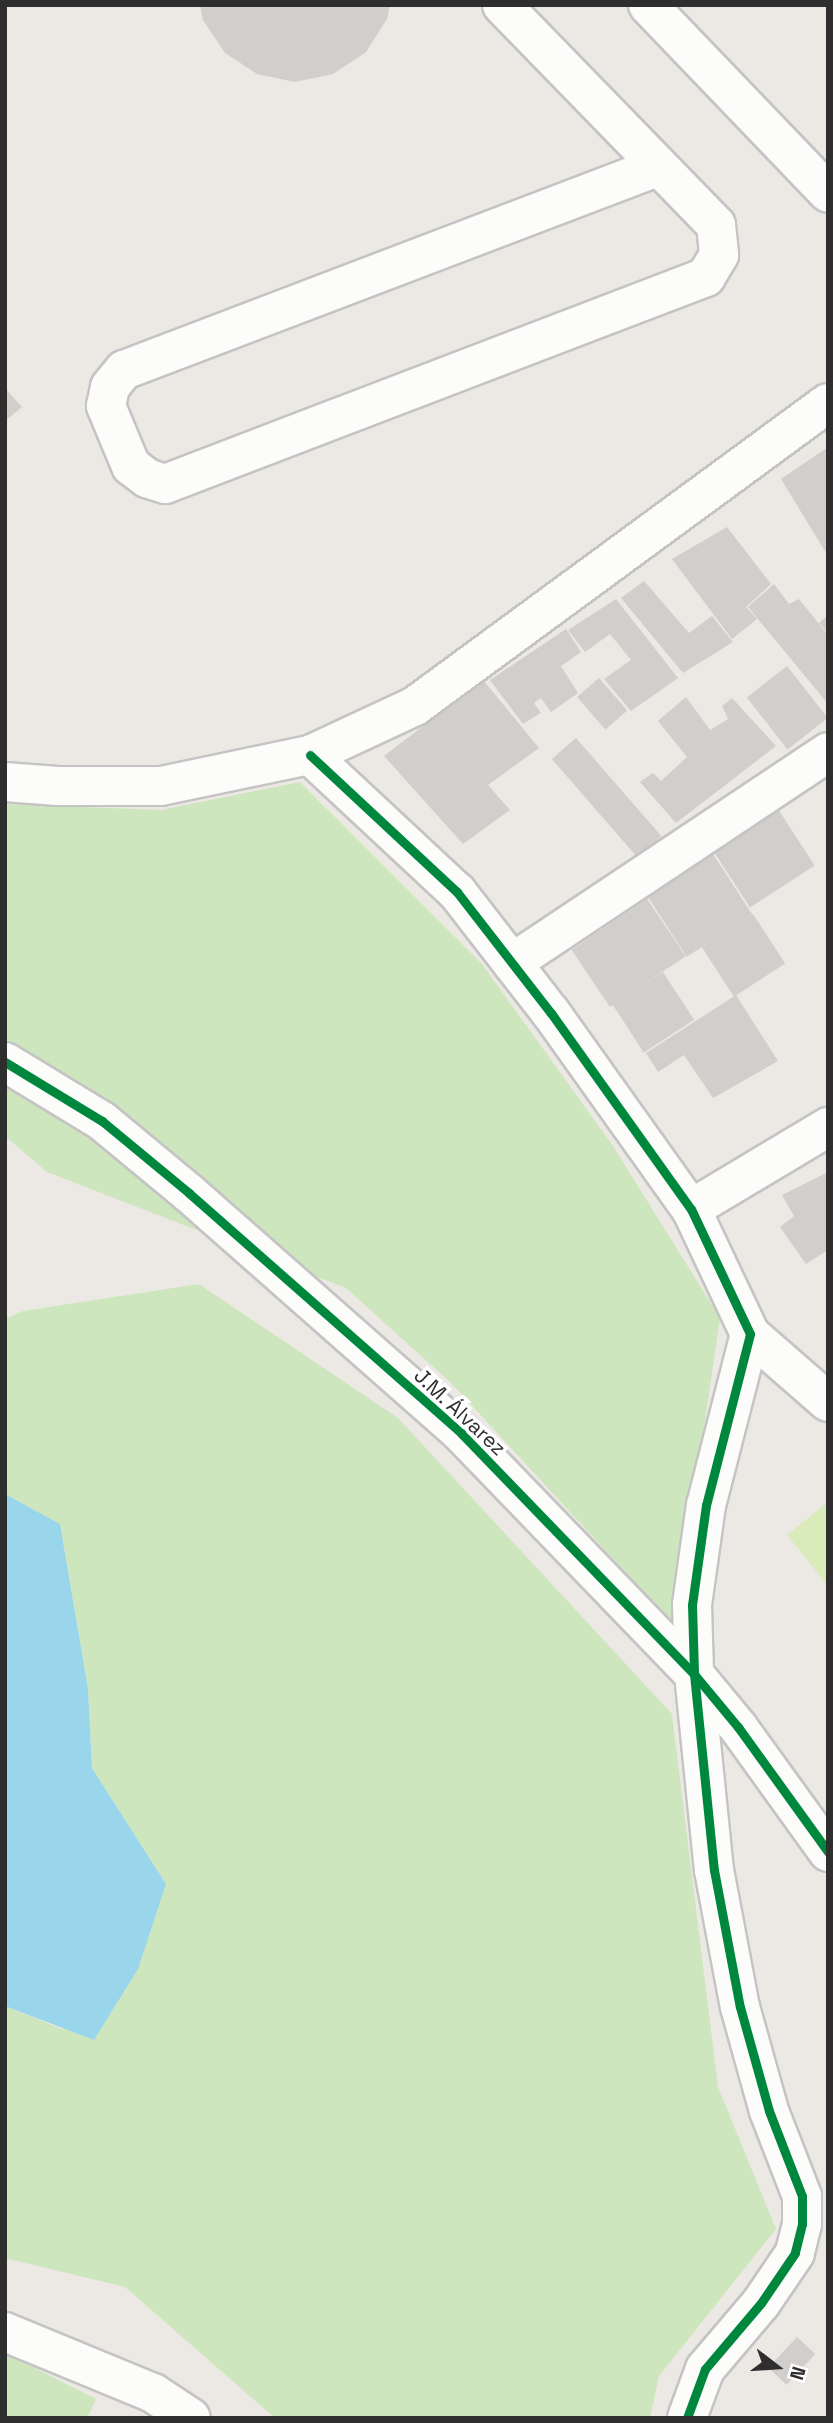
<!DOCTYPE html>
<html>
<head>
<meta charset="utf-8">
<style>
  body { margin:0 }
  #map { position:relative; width:833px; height:2423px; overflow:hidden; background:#ece8e4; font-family:"Space Grotesk",sans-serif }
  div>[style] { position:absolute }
  .green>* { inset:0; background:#cee6be }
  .pitch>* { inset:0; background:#d9eabb }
  .water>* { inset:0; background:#99d6ec }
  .building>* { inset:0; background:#d1cecb; transform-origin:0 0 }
  .roads { filter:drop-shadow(2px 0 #c5c4c5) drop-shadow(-2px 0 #c5c4c5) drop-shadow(0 2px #c5c4c5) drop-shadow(0 -2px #c5c4c5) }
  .minor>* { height:38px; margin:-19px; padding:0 19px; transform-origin:19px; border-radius:19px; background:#fcfcfb }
  .cycleway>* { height:9px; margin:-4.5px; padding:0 4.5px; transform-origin:4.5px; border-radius:4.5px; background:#00873e }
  span { translate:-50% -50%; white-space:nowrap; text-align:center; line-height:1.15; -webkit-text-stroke:7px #fff; paint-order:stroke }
  .street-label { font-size:21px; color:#2e2e2e }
  .frame { position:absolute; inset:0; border:7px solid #2e2e2e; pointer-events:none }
  .north { position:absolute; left:742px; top:2332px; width:70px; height:70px; -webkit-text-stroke:5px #fff; paint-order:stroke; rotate:107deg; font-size:19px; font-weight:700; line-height:28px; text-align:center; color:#2e2e2e }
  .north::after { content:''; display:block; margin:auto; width:24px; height:32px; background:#2e2e2e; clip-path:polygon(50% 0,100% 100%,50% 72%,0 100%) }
</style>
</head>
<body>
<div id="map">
  <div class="green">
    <i style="clip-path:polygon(300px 782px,482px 964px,613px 1146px,720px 1318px,675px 1626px,451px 1383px,346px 1288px,47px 1172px,5px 1136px,5px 804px,161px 810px)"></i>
    <i style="clip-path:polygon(199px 1284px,398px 1418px,672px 1714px,718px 2087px,776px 2229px,659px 2376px,650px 2418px,275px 2418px,125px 2287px,5px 2258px,5px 2006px,62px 2029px,166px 1884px,92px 1768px,88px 1689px,60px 1524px,5px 1494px,5px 1319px,23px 1311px)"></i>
    <i style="clip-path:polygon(5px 2353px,96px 2399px,87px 2418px,5px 2418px)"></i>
  </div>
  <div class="pitch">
    <i style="clip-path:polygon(828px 1502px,828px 1586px,787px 1535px)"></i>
  </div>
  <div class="water">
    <i style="clip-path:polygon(5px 1494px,60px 1524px,88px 1689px,92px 1768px,166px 1884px,138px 1969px,94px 2040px,5px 2006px)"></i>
  </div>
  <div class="building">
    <i style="clip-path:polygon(200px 5px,390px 5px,387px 19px,366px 52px,333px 74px,295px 82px,257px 74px,225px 53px,203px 20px)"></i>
    <i style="clip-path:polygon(5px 388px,22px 407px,5px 421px)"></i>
    <i style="clip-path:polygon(828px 447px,828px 556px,781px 479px)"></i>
    <i style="clip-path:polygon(727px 527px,771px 584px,746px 607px,757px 619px,732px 639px,672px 559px)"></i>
    <i style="clip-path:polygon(644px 581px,689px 633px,712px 616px,733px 642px,683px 673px,621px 598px)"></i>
    <i style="clip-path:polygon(774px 584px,789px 604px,799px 599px,828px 635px,828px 704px,748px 607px)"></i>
    <i style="clip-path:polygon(616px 599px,678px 678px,631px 711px,604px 679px,631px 660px,610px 634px,585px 652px,568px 630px)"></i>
    <i style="clip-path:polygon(828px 615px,828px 633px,819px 623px)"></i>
    <i style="clip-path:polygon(566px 629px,581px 652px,561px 666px,578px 693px,551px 712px,541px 698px,534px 703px,541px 713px,523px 724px,490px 680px)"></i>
    <i style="left:787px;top:666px;width:66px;height:51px;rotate:52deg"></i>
    <i style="left:599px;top:678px;width:43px;height:29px;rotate:49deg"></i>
    <i style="clip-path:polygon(483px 680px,539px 748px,488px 785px,510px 810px,463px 844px,384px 756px)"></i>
    <i style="clip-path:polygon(686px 697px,710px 730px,728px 719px,722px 706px,732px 698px,776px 746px,676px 823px,640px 782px,653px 773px,661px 781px,687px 757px,658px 721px)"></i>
    <i style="left:576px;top:738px;width:130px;height:32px;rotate:49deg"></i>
    <i style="left:776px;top:806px;width:71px;height:77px;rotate:57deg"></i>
    <i style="left:713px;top:854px;width:72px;height:78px;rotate:57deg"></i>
    <i style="left:647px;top:899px;width:69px;height:91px;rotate:56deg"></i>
    <i style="left:753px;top:914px;width:59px;height:61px;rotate:57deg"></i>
    <i style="left:663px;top:972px;width:57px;height:60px;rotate:57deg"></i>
    <i style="clip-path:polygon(736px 995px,778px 1061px,713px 1098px,684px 1055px,658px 1072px,646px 1053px)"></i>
    <i style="clip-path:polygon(828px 1172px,828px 1250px,806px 1264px,780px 1227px,794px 1216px,782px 1195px)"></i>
    <i style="left:797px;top:2337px;width:25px;height:42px;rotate:43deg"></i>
  </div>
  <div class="roads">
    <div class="minor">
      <i style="left:502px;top:5px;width:307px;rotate:45.8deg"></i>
      <i style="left:716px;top:225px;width:30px;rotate:84deg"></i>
      <i style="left:719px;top:255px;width:26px;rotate:121deg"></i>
      <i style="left:706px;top:277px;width:579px;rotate:159.06deg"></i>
      <i style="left:165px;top:484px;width:19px;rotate:-162deg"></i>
      <i style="left:147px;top:478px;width:20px;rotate:-143deg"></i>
      <i style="left:131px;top:466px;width:65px;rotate:-112.6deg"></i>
      <i style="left:106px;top:406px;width:19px;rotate:-78deg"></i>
      <i style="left:110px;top:387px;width:22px;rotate:-51deg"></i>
      <i style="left:124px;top:370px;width:570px;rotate:-20.85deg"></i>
      <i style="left:648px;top:5px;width:260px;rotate:46.2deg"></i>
      <i style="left:310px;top:755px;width:201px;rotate:43deg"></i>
      <i style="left:457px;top:892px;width:153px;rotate:52.2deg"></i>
      <i style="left:551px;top:1013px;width:241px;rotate:54.5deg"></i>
      <i style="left:691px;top:1209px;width:138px;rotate:64.7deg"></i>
      <i style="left:750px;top:1334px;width:177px;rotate:104.4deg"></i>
      <i style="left:706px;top:1505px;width:101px;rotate:98deg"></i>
      <i style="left:692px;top:1605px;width:69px;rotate:88.3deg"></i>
      <i style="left:694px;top:1674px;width:197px;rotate:84.2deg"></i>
      <i style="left:714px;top:1870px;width:139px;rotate:79.3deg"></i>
      <i style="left:740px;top:2007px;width:108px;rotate:74.4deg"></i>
      <i style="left:769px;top:2111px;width:91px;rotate:68.8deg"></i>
      <i style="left:802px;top:2196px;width:28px;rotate:90deg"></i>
      <i style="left:802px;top:2224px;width:30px;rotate:104deg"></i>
      <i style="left:795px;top:2253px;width:60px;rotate:124.2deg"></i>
      <i style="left:761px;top:2303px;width:87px;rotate:130.3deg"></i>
      <i style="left:705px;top:2369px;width:52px;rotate:110.2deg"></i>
      <i style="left:5px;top:782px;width:53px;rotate:4.3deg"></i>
      <i style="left:58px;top:786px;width:103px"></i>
      <i style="left:161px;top:786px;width:152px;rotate:-11.8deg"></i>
      <i style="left:310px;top:755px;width:116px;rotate:-25deg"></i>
      <i style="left:415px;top:706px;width:512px;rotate:-36.27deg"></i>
      <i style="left:512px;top:963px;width:380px;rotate:-33.7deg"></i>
      <i style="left:5px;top:1062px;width:114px;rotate:31.3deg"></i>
      <i style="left:102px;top:1121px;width:113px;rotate:39.6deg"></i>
      <i style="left:189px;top:1193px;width:364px;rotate:41.4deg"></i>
      <i style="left:462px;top:1434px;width:334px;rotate:46deg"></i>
      <i style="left:694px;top:1674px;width:69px;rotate:50.3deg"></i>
      <i style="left:738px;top:1727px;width:154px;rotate:54.2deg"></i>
      <i style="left:691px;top:1209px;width:160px;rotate:-30.9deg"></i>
      <i style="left:750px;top:1334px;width:103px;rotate:41.1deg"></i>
      <i style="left:5px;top:2332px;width:160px;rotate:22.4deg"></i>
      <i style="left:153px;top:2393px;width:45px;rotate:33.3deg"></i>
    </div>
  </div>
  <div class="cycleway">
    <i style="left:310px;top:755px;width:201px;rotate:43deg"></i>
    <i style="left:457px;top:892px;width:153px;rotate:52.2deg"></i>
    <i style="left:551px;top:1013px;width:241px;rotate:54.5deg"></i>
    <i style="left:691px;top:1209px;width:138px;rotate:64.7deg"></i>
    <i style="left:750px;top:1334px;width:177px;rotate:104.4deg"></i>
    <i style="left:706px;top:1505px;width:101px;rotate:98deg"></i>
    <i style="left:692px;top:1605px;width:69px;rotate:88.3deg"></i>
    <i style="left:694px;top:1674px;width:197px;rotate:84.2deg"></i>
    <i style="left:714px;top:1870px;width:139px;rotate:79.3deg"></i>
    <i style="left:740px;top:2007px;width:108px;rotate:74.4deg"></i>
    <i style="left:769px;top:2111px;width:91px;rotate:68.8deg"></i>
    <i style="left:802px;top:2196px;width:28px;rotate:90deg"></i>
    <i style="left:802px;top:2224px;width:30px;rotate:104deg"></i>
    <i style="left:795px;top:2253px;width:60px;rotate:124.2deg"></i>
    <i style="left:761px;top:2303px;width:87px;rotate:130.3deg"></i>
    <i style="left:705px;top:2369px;width:52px;rotate:110.2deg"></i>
    <i style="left:5px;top:1062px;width:114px;rotate:31.3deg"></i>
    <i style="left:102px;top:1121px;width:113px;rotate:39.6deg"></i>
    <i style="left:189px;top:1193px;width:364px;rotate:41.4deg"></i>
    <i style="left:462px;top:1434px;width:334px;rotate:46deg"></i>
    <i style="left:694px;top:1674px;width:69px;rotate:50.3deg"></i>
    <i style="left:738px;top:1727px;width:154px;rotate:54.2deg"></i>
  </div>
  <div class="street-label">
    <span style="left:460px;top:1412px;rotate:43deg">J.M. Álvarez</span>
  </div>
  <div class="frame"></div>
  <div class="north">N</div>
</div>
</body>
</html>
